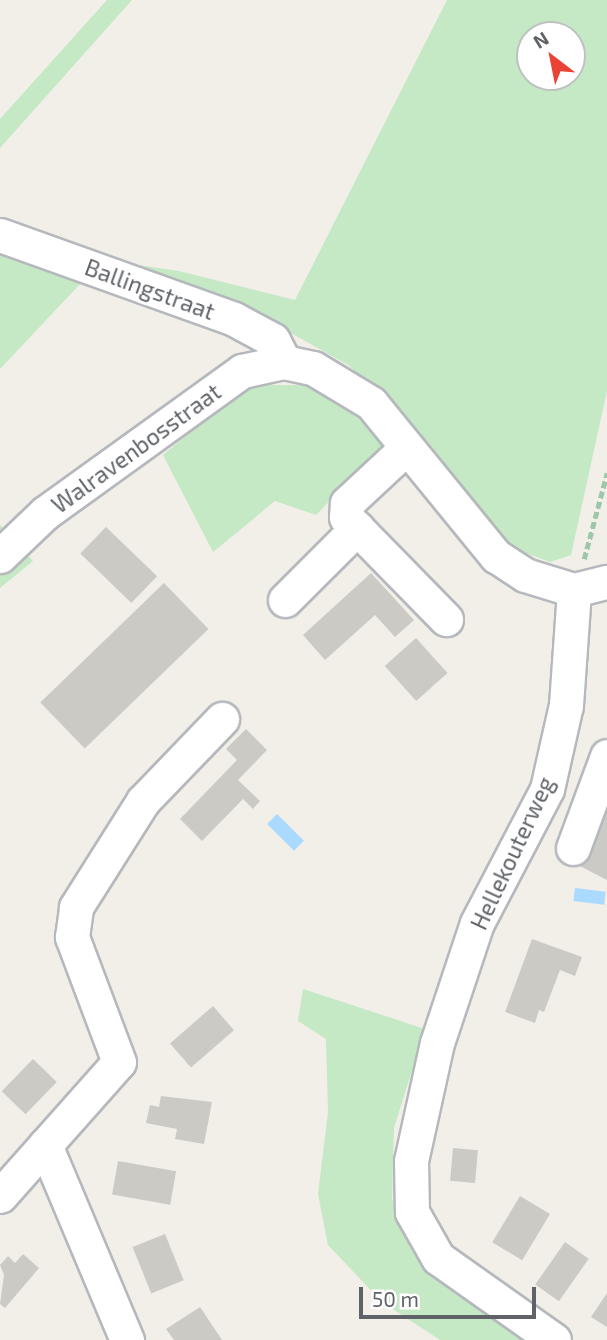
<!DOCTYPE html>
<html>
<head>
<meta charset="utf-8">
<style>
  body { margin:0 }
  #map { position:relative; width:607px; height:1340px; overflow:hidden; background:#f1efe8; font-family:"Exo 2",sans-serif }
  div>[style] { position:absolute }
  .green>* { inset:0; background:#c5e8c5 }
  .water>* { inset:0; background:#aadaff; transform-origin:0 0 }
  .building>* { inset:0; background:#cccac5; transform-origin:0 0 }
  .path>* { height:4.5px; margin-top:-2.25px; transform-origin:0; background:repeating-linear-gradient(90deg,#9cc7a9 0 7px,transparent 0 10.5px) }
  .roads { filter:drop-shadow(2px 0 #b5b8bc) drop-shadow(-2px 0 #b5b8bc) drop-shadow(0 2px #b5b8bc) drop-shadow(0 -2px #b5b8bc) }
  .minor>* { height:33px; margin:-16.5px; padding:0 16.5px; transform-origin:16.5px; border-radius:16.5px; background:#fff }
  span { translate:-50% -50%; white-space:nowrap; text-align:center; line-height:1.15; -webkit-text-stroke:6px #fff; paint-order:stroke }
  .street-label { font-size:23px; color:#5f6368 }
  .north { position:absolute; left:516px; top:21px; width:70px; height:70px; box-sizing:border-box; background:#fff; border:2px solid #bfc1c3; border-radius:50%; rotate:328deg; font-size:19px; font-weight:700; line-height:28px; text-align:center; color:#5f6368 }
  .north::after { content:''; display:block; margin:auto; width:24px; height:32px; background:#ea4335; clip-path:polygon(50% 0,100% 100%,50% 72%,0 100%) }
  .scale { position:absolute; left:359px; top:1287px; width:177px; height:32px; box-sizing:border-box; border:4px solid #5f6368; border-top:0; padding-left:9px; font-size:21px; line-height:24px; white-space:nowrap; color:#5f6368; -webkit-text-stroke:5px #fff; paint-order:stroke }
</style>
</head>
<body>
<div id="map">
  <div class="green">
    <i style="clip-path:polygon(107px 0,132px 0,0 148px,0 119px)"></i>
    <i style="clip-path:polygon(evenodd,447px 0,607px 0,607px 391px,571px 555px,550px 562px,501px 544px,406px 421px,348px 365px,282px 328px,103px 260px,179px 271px,295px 300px,447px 0,530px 35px,572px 35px,572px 77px,530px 77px,530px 35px)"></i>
    <i style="clip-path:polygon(0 225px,98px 265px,0 369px)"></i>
    <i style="clip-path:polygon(257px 385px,305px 385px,339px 400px,385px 444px,316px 515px,275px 501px,213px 552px,163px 455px,221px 406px)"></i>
    <i style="clip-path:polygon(0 525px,33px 561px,0 588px)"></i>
    <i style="clip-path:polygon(303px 989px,425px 1029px,394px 1128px,392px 1199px,417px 1257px,531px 1340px,440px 1340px,382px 1302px,328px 1245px,318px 1194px,328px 1112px,326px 1039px,298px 1021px)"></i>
  </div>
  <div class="water">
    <i style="left:277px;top:814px;width:38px;height:14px;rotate:45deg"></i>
    <i style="left:575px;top:888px;width:31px;height:13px;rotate:7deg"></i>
  </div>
  <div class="building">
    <i style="left:106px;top:527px;width:71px;height:37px;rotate:44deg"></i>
    <i style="clip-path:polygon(371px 573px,414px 620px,395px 637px,375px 615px,325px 660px,303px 635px)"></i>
    <i style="left:164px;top:583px;width:64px;height:172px;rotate:46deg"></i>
    <i style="left:416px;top:638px;width:47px;height:42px;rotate:48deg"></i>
    <i style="clip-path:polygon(246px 729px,267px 750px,238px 780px,260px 801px,253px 809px,243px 799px,202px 841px,180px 819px,237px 760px,226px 749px)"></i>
    <i style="clip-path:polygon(607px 811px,607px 880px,578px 865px)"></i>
    <i style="clip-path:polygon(532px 939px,582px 957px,575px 976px,560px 970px,544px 1012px,539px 1010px,535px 1023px,505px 1012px)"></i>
    <i style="left:213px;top:1006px;width:32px;height:57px;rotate:49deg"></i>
    <i style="left:33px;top:1059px;width:33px;height:45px;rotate:44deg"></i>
    <i style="clip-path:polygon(161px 1096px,212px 1102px,204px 1144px,175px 1139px,177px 1129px,146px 1123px,150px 1105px,159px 1107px)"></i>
    <i style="left:453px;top:1148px;width:25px;height:33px;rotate:5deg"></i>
    <i style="left:118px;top:1161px;width:59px;height:34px;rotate:10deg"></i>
    <i style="left:520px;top:1196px;width:35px;height:54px;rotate:31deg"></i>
    <i style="left:165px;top:1234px;width:50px;height:35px;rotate:68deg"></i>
    <i style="left:565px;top:1242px;width:29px;height:52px;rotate:35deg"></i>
    <i style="clip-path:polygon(23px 1254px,39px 1268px,5px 1308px,0 1304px,4px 1275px,0 1265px,8px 1256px,15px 1263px)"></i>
    <i style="clip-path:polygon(607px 1293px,607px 1327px,591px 1317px)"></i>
    <i style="clip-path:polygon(200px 1307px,222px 1340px,174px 1340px,166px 1329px)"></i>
  </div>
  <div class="path">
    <i style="left:584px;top:559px;width:89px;rotate:-75deg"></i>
  </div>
  <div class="roads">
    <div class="minor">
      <i style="left:0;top:235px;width:249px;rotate:19.7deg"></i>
      <i style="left:234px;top:319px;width:44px;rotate:28.3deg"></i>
      <i style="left:273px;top:340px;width:25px;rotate:63deg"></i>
      <i style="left:406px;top:448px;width:81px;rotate:137deg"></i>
      <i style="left:347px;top:503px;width:14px;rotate:94deg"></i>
      <i style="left:346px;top:517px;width:143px;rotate:45.6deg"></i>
      <i style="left:0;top:556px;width:62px;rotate:-43.7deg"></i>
      <i style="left:45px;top:513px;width:243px;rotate:-35.8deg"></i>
      <i style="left:242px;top:371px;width:43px;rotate:-12.1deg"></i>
      <i style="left:284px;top:362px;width:30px;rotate:12deg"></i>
      <i style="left:313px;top:368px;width:68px;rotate:31.1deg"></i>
      <i style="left:371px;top:403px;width:198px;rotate:50.8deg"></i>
      <i style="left:496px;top:556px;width:35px;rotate:33deg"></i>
      <i style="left:525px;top:575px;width:51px;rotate:17deg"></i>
      <i style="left:574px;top:590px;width:34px;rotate:-14deg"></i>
      <i style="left:285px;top:600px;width:102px;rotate:-45deg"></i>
      <i style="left:573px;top:848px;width:98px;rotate:-69.7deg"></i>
      <i style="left:45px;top:1145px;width:212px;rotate:67.2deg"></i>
      <i style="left:0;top:1196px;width:179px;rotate:-48.4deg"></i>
      <i style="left:119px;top:1062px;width:134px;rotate:-110.6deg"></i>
      <i style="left:72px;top:937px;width:30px;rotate:-82deg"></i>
      <i style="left:76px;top:907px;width:125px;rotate:-57.7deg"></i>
      <i style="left:143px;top:801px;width:114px;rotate:-46.1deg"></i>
      <i style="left:554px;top:1340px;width:142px;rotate:-144.7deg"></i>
      <i style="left:438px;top:1258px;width:53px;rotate:-119.5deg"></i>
      <i style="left:412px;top:1212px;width:51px;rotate:-91.1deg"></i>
      <i style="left:411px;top:1161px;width:121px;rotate:-77.6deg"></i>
      <i style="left:437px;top:1043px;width:126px;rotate:-71.6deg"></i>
      <i style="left:477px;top:923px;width:151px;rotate:-62.4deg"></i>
      <i style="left:547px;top:789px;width:86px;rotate:-77.3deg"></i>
      <i style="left:566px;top:705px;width:115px;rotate:-86deg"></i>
    </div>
  </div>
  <div class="street-label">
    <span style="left:150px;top:289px;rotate:20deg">Ballingstraat</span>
    <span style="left:136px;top:448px;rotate:-36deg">Walravenbosstraat</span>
    <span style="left:512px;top:853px;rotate:-65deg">Hellekouterweg</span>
  </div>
  <div class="north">N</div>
  <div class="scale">50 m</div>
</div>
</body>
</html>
